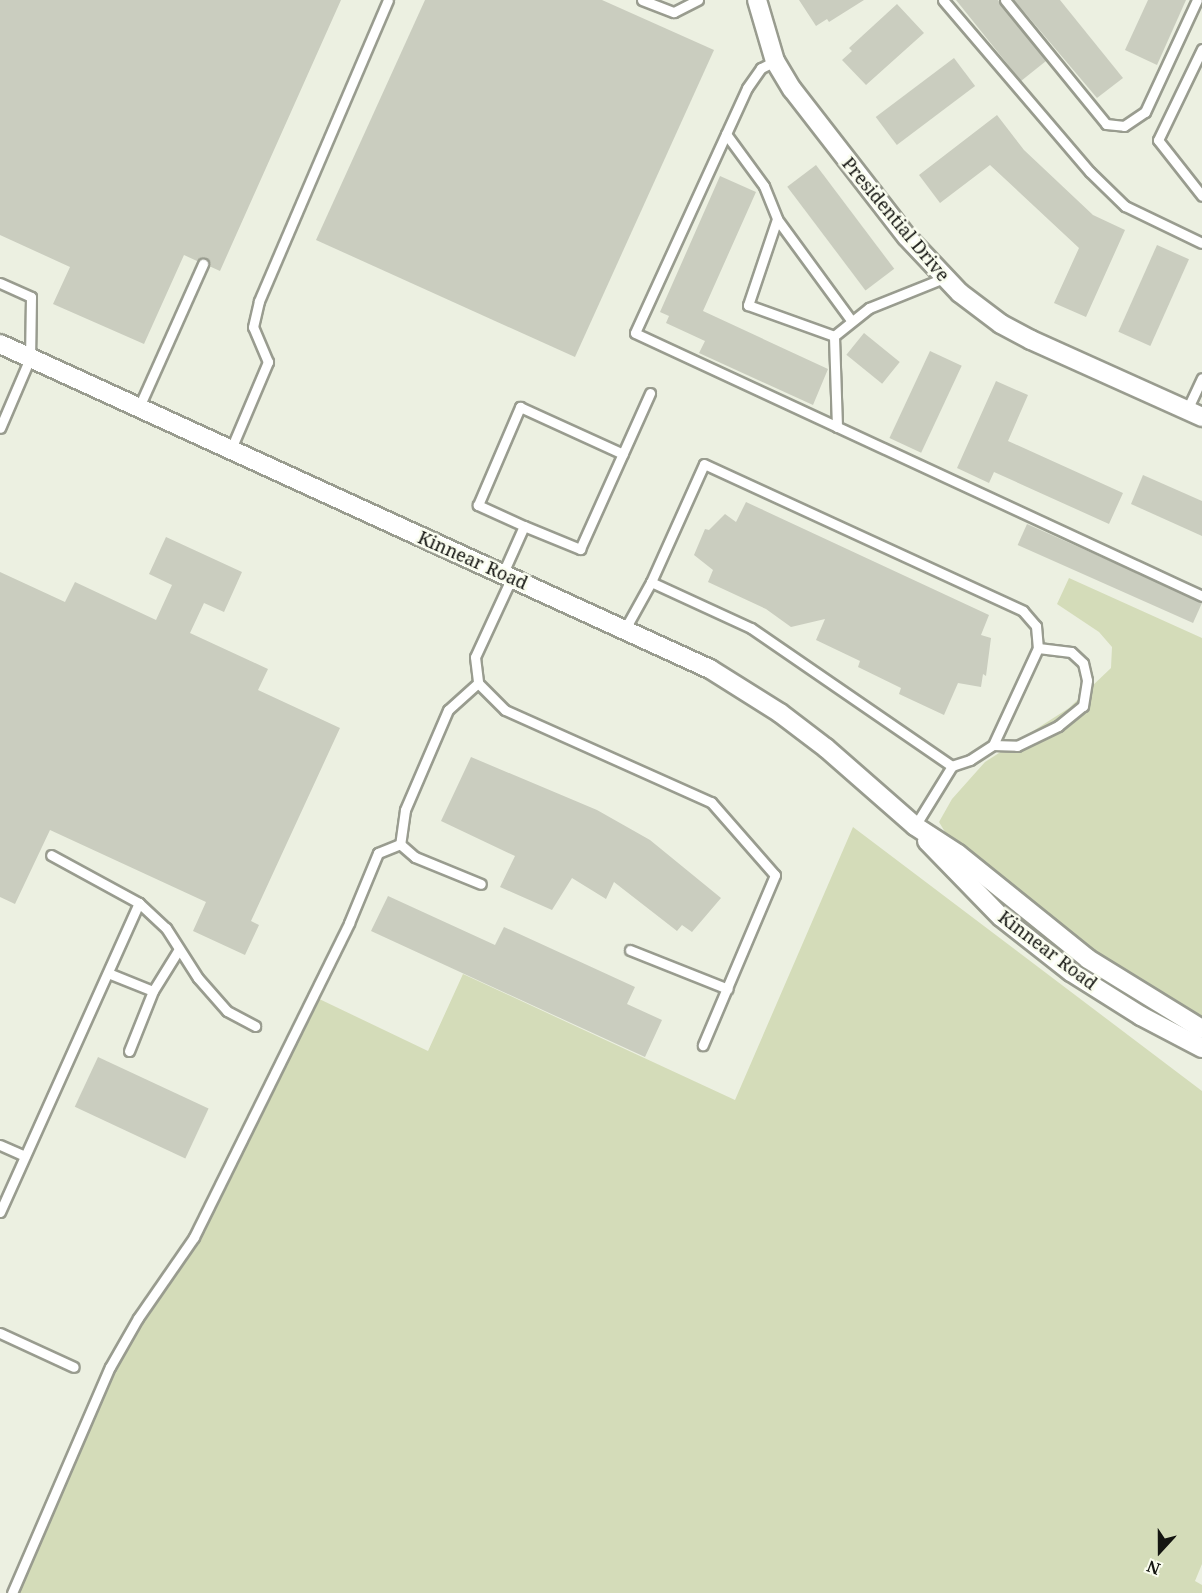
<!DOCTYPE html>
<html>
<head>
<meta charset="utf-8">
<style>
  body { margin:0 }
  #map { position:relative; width:1202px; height:1593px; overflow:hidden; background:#ecf0e1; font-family:"Noto Serif",serif }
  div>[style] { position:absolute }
  .green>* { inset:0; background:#d4dcb9 }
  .building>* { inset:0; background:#cacdbf; transform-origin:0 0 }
  .roads { filter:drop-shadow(2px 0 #999c8f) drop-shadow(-2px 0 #999c8f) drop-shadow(0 2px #999c8f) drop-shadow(0 -2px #999c8f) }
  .lane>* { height:9px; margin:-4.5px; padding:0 4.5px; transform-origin:4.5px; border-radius:4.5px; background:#fff }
  .street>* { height:18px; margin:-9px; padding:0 9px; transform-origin:9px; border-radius:9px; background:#fff }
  span { translate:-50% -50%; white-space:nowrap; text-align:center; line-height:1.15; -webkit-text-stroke:5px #fafdef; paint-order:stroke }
  .street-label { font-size:18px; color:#141511 }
  .north { position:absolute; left:1130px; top:1521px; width:60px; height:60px; -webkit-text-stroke:4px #fafdef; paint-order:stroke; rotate:201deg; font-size:16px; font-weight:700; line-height:24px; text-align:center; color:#141511 }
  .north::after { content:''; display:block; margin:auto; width:21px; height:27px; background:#141511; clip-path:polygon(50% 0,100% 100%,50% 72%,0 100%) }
</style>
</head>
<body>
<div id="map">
  <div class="green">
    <i style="clip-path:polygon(1069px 578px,1202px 638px,1202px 1020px,1072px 939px,945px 832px,939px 822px,952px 799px,985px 762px,1069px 708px,1111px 668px,1112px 647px,1099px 632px,1057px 604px)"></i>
    <i style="clip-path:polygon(853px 827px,1202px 1091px,1202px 1564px,1195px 1581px,1202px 1585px,1202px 1593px,12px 1593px,110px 1367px,194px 1237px,313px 996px,428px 1051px,463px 974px,735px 1100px)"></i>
  </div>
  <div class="building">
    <i style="clip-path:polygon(0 0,341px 0,220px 271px,209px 266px,205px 258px,197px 261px,184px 255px,144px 344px,53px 304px,70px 267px,0 235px)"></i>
    <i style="clip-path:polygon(425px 0,602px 0,714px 50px,575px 357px,316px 240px)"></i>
    <i style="clip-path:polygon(799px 0,864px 0,829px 22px,827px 19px,816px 26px)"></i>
    <i style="clip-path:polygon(956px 0,998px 0,1046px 61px,1021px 81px)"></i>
    <i style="clip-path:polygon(1014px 0,1060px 0,1123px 78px,1097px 98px)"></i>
    <i style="clip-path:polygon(1148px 0,1186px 0,1157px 65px,1125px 50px)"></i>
    <i style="clip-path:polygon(897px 4px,924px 33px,866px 85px,842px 60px,852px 51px,849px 48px)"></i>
    <i style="left:954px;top:58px;width:35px;height:98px;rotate:53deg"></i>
    <i style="clip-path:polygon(997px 115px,1024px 150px,1093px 215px,1125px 230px,1086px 317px,1054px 303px,1079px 248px,990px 165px,940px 203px,919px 175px)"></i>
    <i style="left:816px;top:165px;width:130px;height:36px;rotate:53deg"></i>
    <i style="clip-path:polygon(720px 176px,756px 192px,703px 311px,828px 369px,813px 405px,699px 353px,705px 341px,666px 323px,669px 316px,660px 312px)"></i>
    <i style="left:1157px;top:245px;width:35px;height:95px;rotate:24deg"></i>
    <i style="left:864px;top:333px;width:46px;height:28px;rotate:39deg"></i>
    <i style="left:930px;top:351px;width:35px;height:96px;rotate:25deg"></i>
    <i style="clip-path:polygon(996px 381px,1028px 395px,1008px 441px,1123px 493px,1109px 524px,994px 472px,989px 483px,957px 468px)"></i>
    <i style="clip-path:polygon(1143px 475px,1202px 501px,1202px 536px,1131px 504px)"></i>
    <i style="clip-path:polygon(746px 502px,989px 615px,981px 635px,991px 638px,986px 676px,983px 674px,981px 687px,958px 683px,944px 715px,899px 694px,901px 688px,858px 667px,860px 661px,816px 640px,825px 619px,791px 627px,766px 609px,708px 582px,713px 570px,694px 555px,705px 529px,709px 530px,725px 514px,736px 522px)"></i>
    <i style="left:1027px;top:524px;width:192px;height:23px;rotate:24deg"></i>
    <i style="clip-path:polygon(166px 537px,242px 572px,224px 612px,204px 603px,190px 633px,268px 669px,258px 690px,340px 728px,251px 921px,259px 925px,245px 955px,193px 931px,206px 902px,50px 830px,15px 904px,0 897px,0 572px,65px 602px,75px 582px,156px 620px,172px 585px,149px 574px)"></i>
    <i style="clip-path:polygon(471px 757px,597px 810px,650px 840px,721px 898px,692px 932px,682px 925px,677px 931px,614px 882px,606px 899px,572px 878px,552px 910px,500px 887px,515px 856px,441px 821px)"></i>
    <i style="clip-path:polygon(388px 896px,495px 945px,504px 927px,635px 987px,627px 1004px,662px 1020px,645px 1057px,371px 931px)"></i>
    <i style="left:98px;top:1057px;width:122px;height:55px;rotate:25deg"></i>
  </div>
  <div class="roads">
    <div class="lane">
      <i style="left:642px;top:0;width:34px;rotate:21deg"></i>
      <i style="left:674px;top:12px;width:27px;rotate:-27deg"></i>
      <i style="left:943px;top:0;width:226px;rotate:49.5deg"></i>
      <i style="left:1090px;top:172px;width:49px;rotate:44.2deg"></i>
      <i style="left:1125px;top:206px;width:85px;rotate:25.7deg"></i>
      <i style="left:1005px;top:0;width:160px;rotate:50.8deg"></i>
      <i style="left:1106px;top:124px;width:18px;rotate:6deg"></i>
      <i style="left:1124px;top:126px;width:25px;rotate:-34deg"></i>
      <i style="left:1145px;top:112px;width:123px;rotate:-65.1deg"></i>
      <i style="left:1202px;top:49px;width:101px;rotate:115.8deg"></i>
      <i style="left:1158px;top:140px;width:71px;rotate:51.8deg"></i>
      <i style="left:775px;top:61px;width:16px;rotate:153deg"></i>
      <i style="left:761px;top:68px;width:24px;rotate:125deg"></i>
      <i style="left:747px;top:88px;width:269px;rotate:114.6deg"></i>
      <i style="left:635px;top:333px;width:625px;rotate:24.88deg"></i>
      <i style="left:726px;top:134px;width:64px;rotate:53.8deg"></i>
      <i style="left:764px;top:186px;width:35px;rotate:68deg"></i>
      <i style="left:777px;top:219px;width:125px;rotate:53.8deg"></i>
      <i style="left:777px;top:219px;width:91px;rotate:108.6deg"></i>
      <i style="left:748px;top:305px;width:91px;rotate:19.8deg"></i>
      <i style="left:0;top:283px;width:34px;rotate:24deg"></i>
      <i style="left:31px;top:297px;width:61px;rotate:90.9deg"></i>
      <i style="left:30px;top:358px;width:76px;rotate:113.2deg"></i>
      <i style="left:139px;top:407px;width:157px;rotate:-65.9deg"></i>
      <i style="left:1187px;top:410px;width:35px;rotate:-65deg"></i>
      <i style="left:837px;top:427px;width:91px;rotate:-91.9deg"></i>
      <i style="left:834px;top:336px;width:45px;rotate:-38.7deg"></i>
      <i style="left:869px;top:308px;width:81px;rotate:-21.8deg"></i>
      <i style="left:231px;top:449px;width:95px;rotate:-67deg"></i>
      <i style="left:268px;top:362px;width:38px;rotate:-113deg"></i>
      <i style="left:253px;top:327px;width:27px;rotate:-77deg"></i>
      <i style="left:259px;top:301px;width:327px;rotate:-66.8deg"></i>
      <i style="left:524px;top:526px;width:51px;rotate:-155.5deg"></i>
      <i style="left:478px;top:505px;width:107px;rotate:-66.8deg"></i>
      <i style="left:520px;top:407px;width:113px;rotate:24.5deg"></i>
      <i style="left:503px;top:573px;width:51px;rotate:-65.9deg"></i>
      <i style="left:524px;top:526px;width:61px;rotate:22.3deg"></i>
      <i style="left:580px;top:549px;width:171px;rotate:-65.8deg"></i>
      <i style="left:512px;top:577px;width:88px;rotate:114.8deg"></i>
      <i style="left:475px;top:657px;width:26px;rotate:83deg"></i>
      <i style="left:478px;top:683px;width:38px;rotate:45deg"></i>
      <i style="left:505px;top:710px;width:226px;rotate:24.1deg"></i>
      <i style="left:711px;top:802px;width:97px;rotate:48.8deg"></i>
      <i style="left:775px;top:875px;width:185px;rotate:113deg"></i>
      <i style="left:651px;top:582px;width:110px;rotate:24.7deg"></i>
      <i style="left:751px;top:628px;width:244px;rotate:34.5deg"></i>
      <i style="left:625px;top:629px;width:54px;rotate:-61deg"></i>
      <i style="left:651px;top:582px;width:129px;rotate:-65.8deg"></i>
      <i style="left:704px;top:464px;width:351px;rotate:24.7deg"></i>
      <i style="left:1023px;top:611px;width:20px;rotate:49deg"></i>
      <i style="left:1036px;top:626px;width:22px;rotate:85deg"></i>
      <i style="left:1038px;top:648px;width:107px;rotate:114.9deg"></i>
      <i style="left:993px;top:745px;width:27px;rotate:147deg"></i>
      <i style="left:970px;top:760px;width:19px;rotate:162deg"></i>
      <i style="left:952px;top:766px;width:70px;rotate:121.7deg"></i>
      <i style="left:478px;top:683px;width:40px;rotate:138deg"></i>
      <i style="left:448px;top:710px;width:109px;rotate:113.3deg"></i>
      <i style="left:405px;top:810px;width:34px;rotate:98deg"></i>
      <i style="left:400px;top:844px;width:20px;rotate:41deg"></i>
      <i style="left:415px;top:857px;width:71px;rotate:22.2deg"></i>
      <i style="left:993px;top:745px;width:24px;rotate:2deg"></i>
      <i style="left:1017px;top:746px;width:46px;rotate:-26deg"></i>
      <i style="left:1058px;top:726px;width:32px;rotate:-39deg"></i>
      <i style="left:1083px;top:706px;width:26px;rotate:-81deg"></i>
      <i style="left:1087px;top:680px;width:17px;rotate:-103deg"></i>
      <i style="left:1083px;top:663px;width:16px;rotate:-137deg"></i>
      <i style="left:1071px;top:652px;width:33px;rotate:-173deg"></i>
      <i style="left:139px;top:903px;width:37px;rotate:43deg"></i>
      <i style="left:166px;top:928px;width:59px;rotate:57.4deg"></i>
      <i style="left:198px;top:978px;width:44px;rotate:48.7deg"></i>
      <i style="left:227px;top:1011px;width:32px;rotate:28deg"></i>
      <i style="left:630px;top:950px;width:105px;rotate:21.7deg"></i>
      <i style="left:108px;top:973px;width:48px;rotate:21.8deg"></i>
      <i style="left:129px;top:1051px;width:65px;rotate:-68.2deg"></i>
      <i style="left:153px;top:991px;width:49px;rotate:-58.2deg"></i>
      <i style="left:0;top:1145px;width:27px;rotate:24deg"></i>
      <i style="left:0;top:1212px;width:339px;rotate:-65.8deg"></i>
      <i style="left:139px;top:903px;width:100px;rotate:-151.4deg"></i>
      <i style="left:0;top:1333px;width:81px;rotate:24.7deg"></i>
      <i style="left:12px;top:1593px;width:246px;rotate:-66.6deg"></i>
      <i style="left:110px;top:1367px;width:56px;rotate:-60.3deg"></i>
      <i style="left:138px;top:1318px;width:98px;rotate:-55.3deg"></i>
      <i style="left:194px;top:1237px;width:350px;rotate:-63.7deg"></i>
      <i style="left:349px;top:923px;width:76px;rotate:-67.5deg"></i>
      <i style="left:378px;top:853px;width:24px;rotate:-22deg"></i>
    </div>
    <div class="street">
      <i style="left:757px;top:0;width:64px;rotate:73.6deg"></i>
      <i style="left:775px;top:61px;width:33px;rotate:59deg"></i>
      <i style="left:792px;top:89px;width:187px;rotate:52.2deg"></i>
      <i style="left:907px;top:237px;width:77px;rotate:46.6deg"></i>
      <i style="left:960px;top:293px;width:51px;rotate:37.1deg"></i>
      <i style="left:1001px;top:324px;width:34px;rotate:28deg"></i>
      <i style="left:1031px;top:340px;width:188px;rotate:24.2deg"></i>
      <i style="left:0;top:344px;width:781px;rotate:24.6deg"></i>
      <i style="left:710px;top:669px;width:83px;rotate:32.2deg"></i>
      <i style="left:780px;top:713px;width:58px;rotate:37.3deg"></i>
      <i style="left:826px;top:748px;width:118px;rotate:41.2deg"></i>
      <i style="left:915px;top:826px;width:51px;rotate:33.1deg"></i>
      <i style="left:958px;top:854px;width:167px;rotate:38.9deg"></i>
      <i style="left:1088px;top:959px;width:134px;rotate:31.6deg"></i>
      <i style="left:927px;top:841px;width:106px;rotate:45.8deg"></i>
      <i style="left:1001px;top:917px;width:89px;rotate:38.2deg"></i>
      <i style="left:1071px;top:972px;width:83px;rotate:32.2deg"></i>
      <i style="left:1141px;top:1016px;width:69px;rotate:27.7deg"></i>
    </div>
  </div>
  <div class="street-label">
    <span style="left:896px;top:219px;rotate:50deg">Presidential Drive</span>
    <span style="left:473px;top:560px;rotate:24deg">Kinnear Road</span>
    <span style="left:1048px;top:950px;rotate:37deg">Kinnear Road</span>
  </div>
  <div class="north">N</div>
</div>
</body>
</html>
